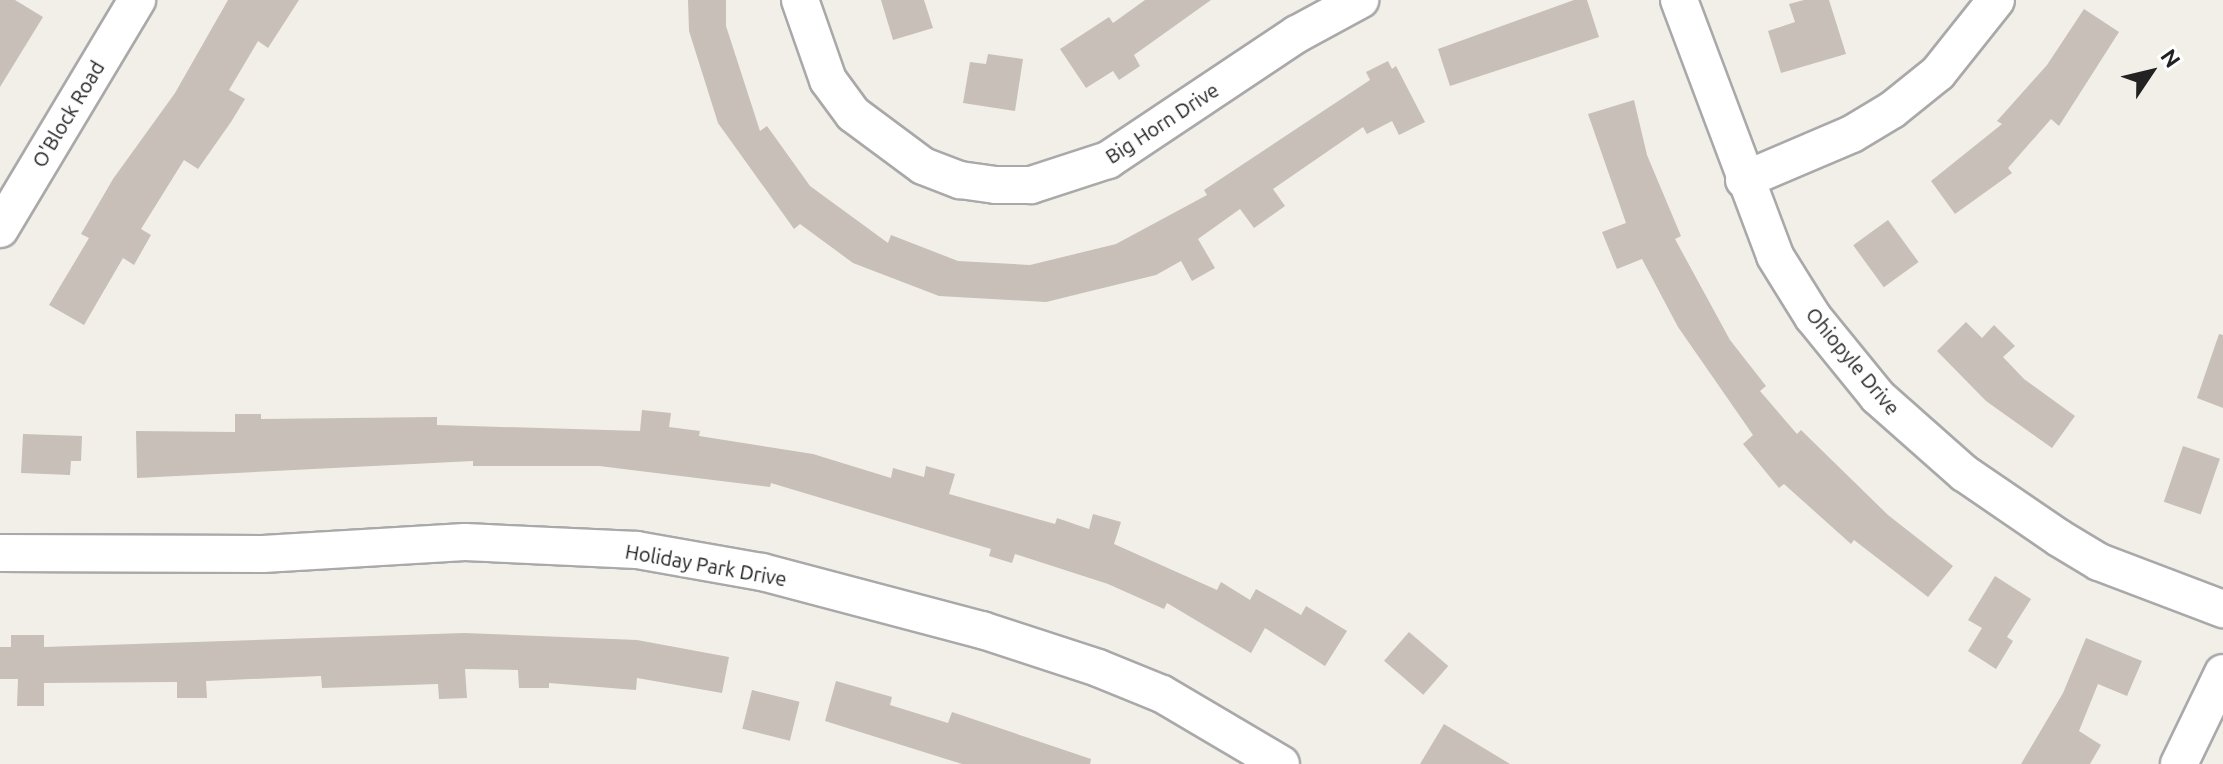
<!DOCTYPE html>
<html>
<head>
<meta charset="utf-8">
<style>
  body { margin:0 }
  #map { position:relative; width:2223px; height:764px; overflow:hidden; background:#f2efe9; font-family:Ubuntu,sans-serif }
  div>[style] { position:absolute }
  .building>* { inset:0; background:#c7bfb8; transform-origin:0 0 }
  .roads { filter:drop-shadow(2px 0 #a9a9a9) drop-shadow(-2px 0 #a9a9a9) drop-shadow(0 2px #a9a9a9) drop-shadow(0 -2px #a9a9a9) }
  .street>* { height:36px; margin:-18px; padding:0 18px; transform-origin:18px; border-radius:18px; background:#fff }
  span { translate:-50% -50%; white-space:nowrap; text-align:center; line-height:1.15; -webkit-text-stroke:7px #fff; paint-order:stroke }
  .street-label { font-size:20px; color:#222 }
  .north { position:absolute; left:2111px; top:32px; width:80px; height:80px; -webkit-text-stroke:6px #fff; paint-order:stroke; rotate:55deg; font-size:22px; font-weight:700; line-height:32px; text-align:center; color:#222 }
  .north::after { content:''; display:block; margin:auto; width:28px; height:36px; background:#222; clip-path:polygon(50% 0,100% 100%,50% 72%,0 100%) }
</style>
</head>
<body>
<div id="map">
  <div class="building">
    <i style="clip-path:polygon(0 0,15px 0,43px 17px,0 87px)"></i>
    <i style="clip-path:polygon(228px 0,299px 0,268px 48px,258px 41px,229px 90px,245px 99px,231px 122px,198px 169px,184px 160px,141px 229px,151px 235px,134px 265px,123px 258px,84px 325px,49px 305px,89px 238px,81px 234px,113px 179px,175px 93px)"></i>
    <i style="clip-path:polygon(688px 0,726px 0,726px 26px,760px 131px,767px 126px,810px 186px,888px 243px,891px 235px,958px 261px,1030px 265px,1116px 244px,1207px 195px,1204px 190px,1370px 80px,1366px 72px,1388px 61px,1392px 69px,1396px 66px,1425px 122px,1399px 135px,1392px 121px,1367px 134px,1363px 127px,1273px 189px,1285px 206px,1254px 228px,1240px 209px,1198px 239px,1215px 268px,1192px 281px,1181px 261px,1156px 275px,1046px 302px,939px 296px,853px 263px,800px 224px,794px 229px,718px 123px,689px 31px)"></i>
    <i style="clip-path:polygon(881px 0,924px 0,933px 28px,893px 40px)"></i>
    <i style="clip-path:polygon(1145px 0,1211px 0,1134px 55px,1140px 66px,1119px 80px,1113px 71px,1086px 88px,1060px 49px,1109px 17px,1113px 23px)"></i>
    <i style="clip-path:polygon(1574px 0,1587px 0,1599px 37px,1450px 86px,1438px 49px)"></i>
    <i style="clip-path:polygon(1804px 0,1829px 0,1846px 54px,1781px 73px,1768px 31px,1795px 22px,1789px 4px)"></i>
    <i style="clip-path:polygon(2084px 9px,2119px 32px,2059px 126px,2051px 119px,2008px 168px,2012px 173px,1955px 214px,1931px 181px,2002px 124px,1997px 121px,2047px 65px)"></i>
    <i style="clip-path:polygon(988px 54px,1023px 59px,1015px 111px,963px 103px,970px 62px,986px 64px)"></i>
    <i style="clip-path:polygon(1634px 100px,1647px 155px,1681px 236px,1675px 239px,1730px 340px,1766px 386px,1760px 391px,1797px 434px,1801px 430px,1888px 515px,1953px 566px,1928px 597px,1854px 540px,1851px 544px,1784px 484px,1779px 488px,1743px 444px,1753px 435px,1678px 327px,1642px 259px,1617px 269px,1602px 232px,1626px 223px,1588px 114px)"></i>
    <i style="left:1888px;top:220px;width:52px;height:43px;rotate:54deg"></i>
    <i style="clip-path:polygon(1966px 322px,1982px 338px,1994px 325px,2015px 346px,2003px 357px,2024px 379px,2075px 416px,2052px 448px,1986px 401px,1937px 351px)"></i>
    <i style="clip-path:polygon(2219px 334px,2223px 335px,2223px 408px,2197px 398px)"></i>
    <i style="clip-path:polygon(642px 410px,671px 413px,669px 427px,700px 431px,699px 436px,813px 454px,891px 478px,893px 468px,924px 477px,926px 466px,955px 474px,949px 494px,1055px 524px,1057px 518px,1089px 529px,1093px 514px,1121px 522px,1114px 544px,1217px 590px,1221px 582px,1250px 600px,1256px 589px,1301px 615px,1306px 606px,1347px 631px,1325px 666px,1265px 628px,1251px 653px,1167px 603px,1164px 609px,1108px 584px,1015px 554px,1012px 563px,989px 556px,991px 549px,771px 483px,770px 487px,599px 466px,473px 466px,473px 461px,137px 478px,136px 431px,235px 432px,235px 414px,261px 414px,261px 419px,437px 417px,437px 425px,640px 431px)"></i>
    <i style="clip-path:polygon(23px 434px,82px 436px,81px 461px,71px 461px,70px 475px,21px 473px)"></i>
    <i style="left:2183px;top:446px;width:39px;height:59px;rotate:19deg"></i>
    <i style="clip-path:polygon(1995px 576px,2031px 599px,2007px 637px,2013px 641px,1996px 669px,1968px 651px,1982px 628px,1968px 620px)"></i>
    <i style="left:1409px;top:632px;width:52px;height:38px;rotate:41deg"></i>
    <i style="clip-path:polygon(464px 633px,637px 640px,729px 657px,722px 693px,637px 678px,636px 690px,549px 683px,549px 688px,519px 688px,518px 670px,465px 669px,467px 698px,439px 699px,438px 684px,322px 688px,321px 676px,206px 681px,207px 698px,177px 698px,177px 682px,44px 683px,44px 706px,17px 706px,18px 679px,0 679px,0 647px,11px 647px,11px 635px,44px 635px,44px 647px)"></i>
    <i style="clip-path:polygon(2086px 638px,2142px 661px,2127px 696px,2098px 684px,2079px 731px,2101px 745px,2090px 764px,2021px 764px,2063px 693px)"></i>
    <i style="clip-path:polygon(836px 681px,892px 697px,890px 705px,948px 723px,952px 712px,1091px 759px,1090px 764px,962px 764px,825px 721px)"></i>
    <i style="left:752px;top:690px;width:49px;height:40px;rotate:14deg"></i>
    <i style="clip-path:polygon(1444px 724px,1510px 764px,1420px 764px)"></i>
  </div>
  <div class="roads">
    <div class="street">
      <i style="left:800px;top:0;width:85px;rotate:70.7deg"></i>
      <i style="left:828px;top:80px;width:42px;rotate:53.7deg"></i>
      <i style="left:853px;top:114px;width:87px;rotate:36.6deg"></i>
      <i style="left:923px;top:166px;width:40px;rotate:21deg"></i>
      <i style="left:960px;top:180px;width:36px;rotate:8deg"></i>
      <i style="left:996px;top:185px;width:35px"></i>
      <i style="left:1031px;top:185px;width:81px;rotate:-18deg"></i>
      <i style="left:1108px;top:160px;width:227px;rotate:-33.7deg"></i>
      <i style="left:1297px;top:34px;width:72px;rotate:-28.4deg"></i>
      <i style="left:1679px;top:0;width:273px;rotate:69.4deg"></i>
      <i style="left:1775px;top:256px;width:72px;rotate:58.1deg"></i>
      <i style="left:1813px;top:317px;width:103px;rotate:50.9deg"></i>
      <i style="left:1878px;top:397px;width:115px;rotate:41.5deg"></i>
      <i style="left:1964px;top:473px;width:115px;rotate:34.4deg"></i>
      <i style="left:2059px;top:538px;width:47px;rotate:31deg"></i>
      <i style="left:2099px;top:562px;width:133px;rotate:20.8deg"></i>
      <i style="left:1744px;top:180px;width:117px;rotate:-23.1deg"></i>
      <i style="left:1852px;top:134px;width:47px;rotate:-31deg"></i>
      <i style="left:1892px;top:110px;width:59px;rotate:-38.8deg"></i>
      <i style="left:1938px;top:73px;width:93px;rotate:-51.5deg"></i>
      <i style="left:0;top:229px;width:267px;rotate:-59.1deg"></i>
      <i style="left:0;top:553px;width:263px;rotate:0.2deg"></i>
      <i style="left:263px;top:554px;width:202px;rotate:-3.4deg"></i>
      <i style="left:465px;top:542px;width:172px;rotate:2.7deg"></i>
      <i style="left:637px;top:550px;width:127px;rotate:10deg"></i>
      <i style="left:762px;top:572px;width:228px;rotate:14.8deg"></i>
      <i style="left:982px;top:630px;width:122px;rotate:18.1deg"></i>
      <i style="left:1098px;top:668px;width:69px;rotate:22.1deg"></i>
      <i style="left:1162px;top:694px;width:138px;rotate:30.5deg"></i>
      <i style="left:2179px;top:764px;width:101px;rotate:-64.2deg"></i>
    </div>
  </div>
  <div class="street-label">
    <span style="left:68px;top:114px;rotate:-59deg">O'Block Road</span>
    <span style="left:1162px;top:123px;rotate:-33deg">Big Horn Drive</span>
    <span style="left:1853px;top:361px;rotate:50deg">Ohiopyle Drive</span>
    <span style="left:706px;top:565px;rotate:10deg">Holiday Park Drive</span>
  </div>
  <div class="north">N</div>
</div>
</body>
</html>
